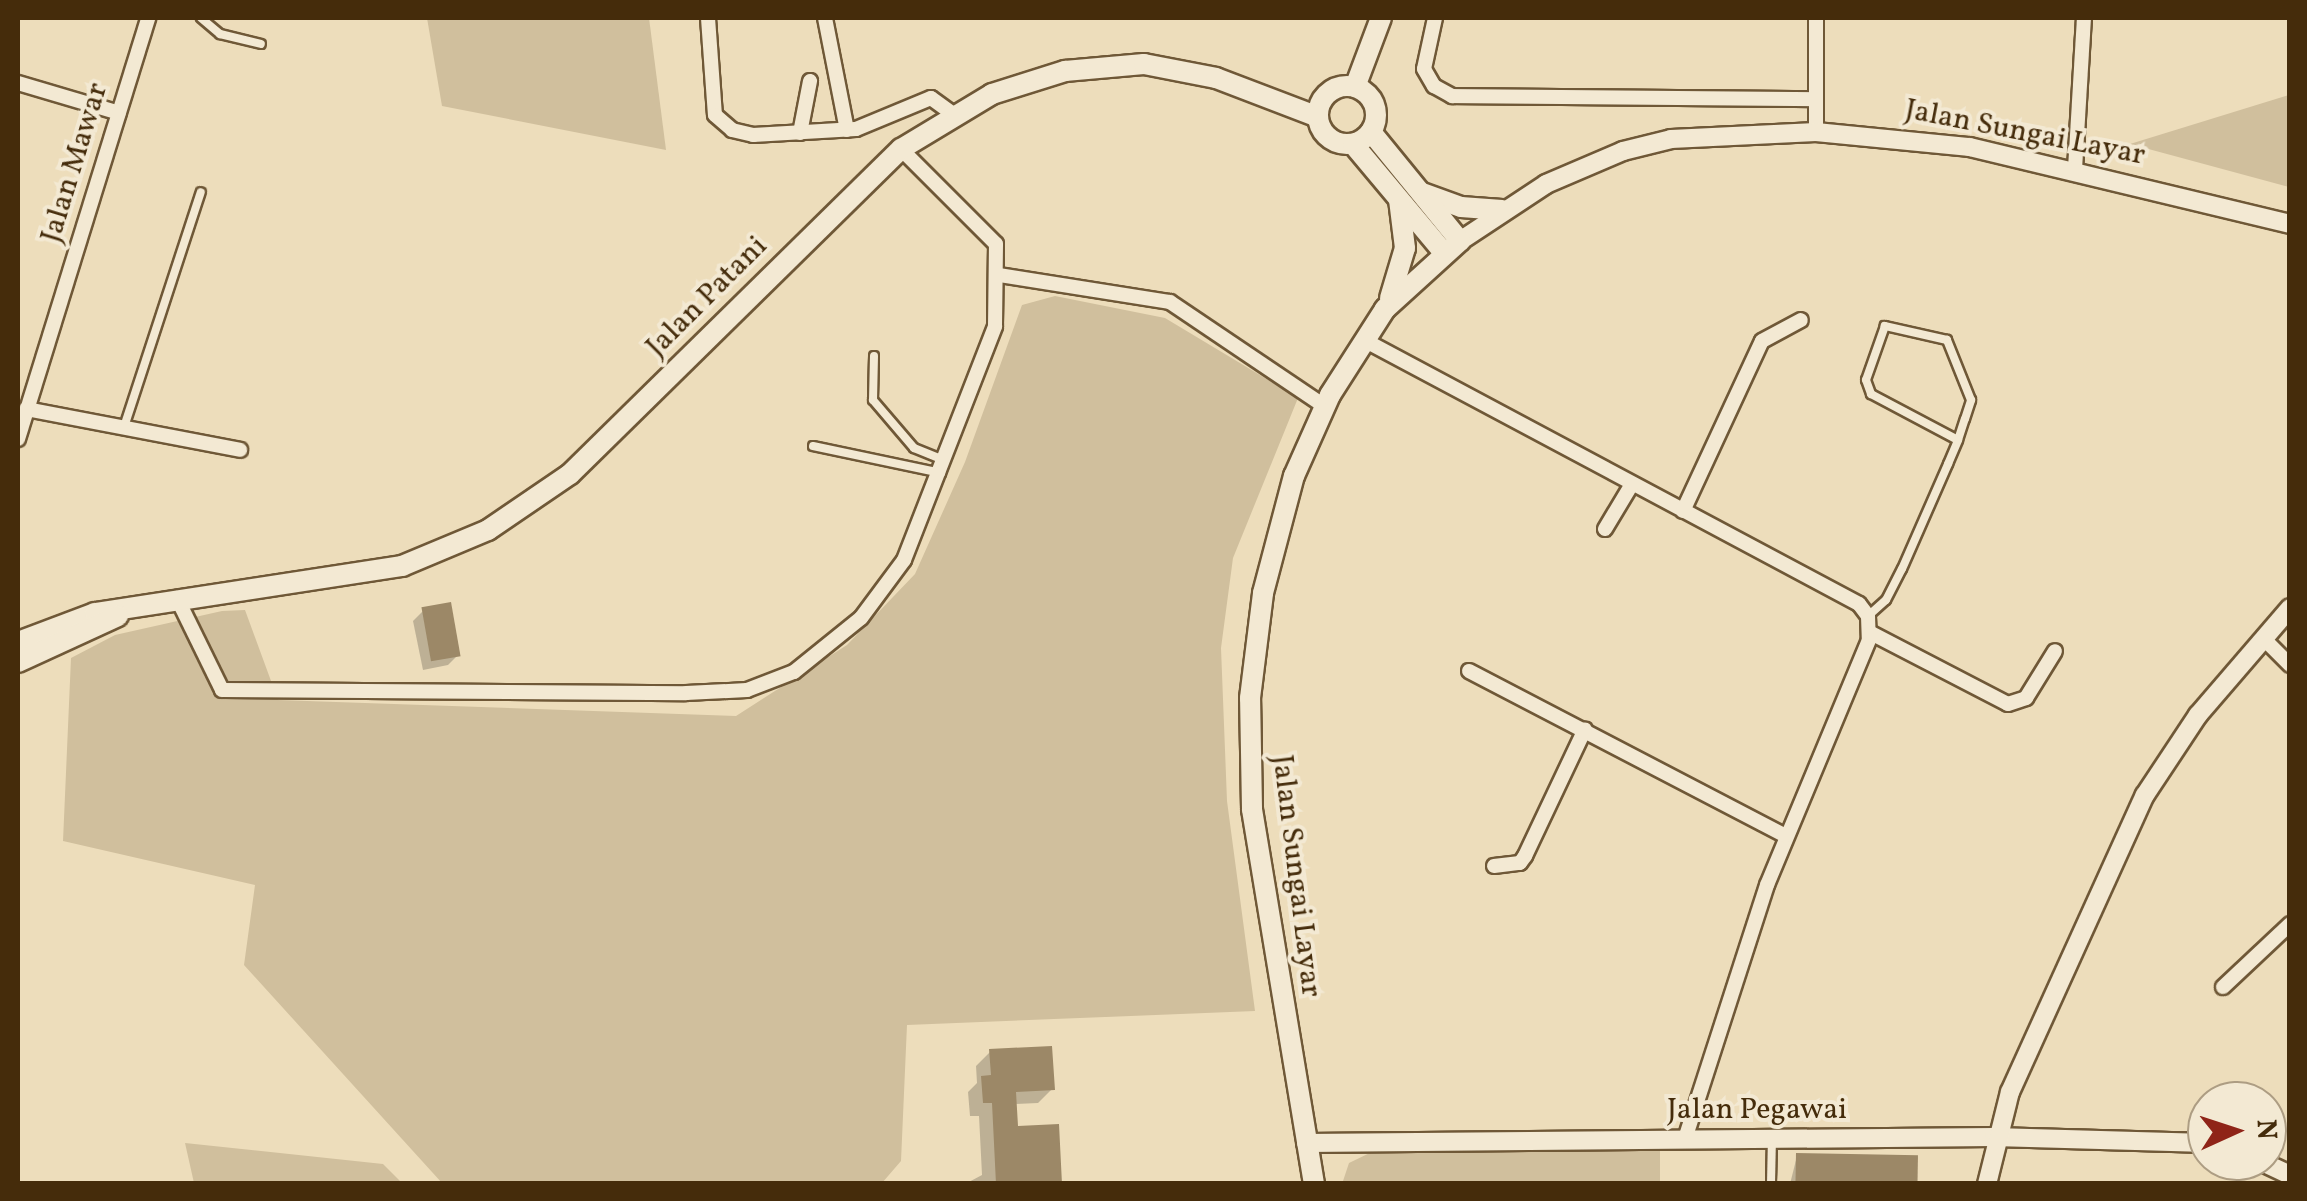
<!DOCTYPE html>
<html>
<head>
<meta charset="utf-8">
<style>
  body { margin:0 }
  #map { position:relative; width:2307px; height:1201px; overflow:hidden; background:#edddbb; font-family:Vollkorn,serif }
  div>[style] { position:absolute }
  .green>* { inset:0; background:#d0bf9d }
  .shadow>* { inset:0; background:#0003 }
  .building>* { inset:0; background:#9c8867; transform-origin:0 0 }
  .roads { filter:drop-shadow(2px 0 #6f5837) drop-shadow(-2px 0 #6f5837) drop-shadow(0 2px #6f5837) drop-shadow(0 -2px #6f5837) }
  .service>* { height:8px; margin:-4px; padding:0 4px; transform-origin:4px; border-radius:4px; background:#f3e9d3 }
  .minor>* { height:14px; margin:-7px; padding:0 7px; transform-origin:7px; border-radius:7px; background:#f3e9d3 }
  .tertiary>* { height:18px; margin:-9px; padding:0 9px; transform-origin:9px; border-radius:9px; background:#f3e9d3 }
  .secondary>* { height:20px; margin:-10px; padding:0 10px; transform-origin:10px; border-radius:10px; background:#f3e9d3 }
  .secondary>.ring { margin:-10px; padding:0; box-sizing:content-box; background:none; border:20px solid #f3e9d3; border-radius:50% }
  span { translate:-50% -50%; white-space:nowrap; text-align:center; line-height:1.15; -webkit-text-stroke:8px #f3e9d3; paint-order:stroke }
  .street-label { font-size:30px; color:#452c0b }
  .frame { position:absolute; inset:0; border:20px solid #452c0b; pointer-events:none }
  .north { position:absolute; left:2187px; top:1081px; width:100px; height:100px; box-sizing:border-box; background:#f3e9d3; border:2px solid #ad9d83; border-radius:50%; rotate:87deg; font-size:28px; font-weight:700; line-height:40px; text-align:center; color:#452c0b }
  .north::after { content:''; display:block; margin:auto; width:35px; height:45px; background:#8f2418; clip-path:polygon(50% 0,100% 100%,50% 72%,0 100%) }
</style>
</head>
<body>
<div id="map">
  <div class="green">
    <i style="clip-path:polygon(427px 18px,649px 18px,666px 150px,442px 106px)"></i>
    <i style="clip-path:polygon(2289px 95px,2289px 187px,2130px 144px)"></i>
    <i style="clip-path:polygon(1055px 296px,1165px 318px,1298px 398px,1233px 558px,1221px 648px,1227px 801px,1255px 1011px,907px 1025px,901px 1161px,882px 1183px,442px 1183px,244px 965px,255px 885px,63px 841px,71px 658px,115px 635px,222px 611px,245px 610px,278px 700px,736px 716px,847px 645px,915px 574px,965px 462px,1022px 305px)"></i>
    <i style="clip-path:polygon(1660px 1142px,1660px 1183px,1342px 1184px,1349px 1163px,1378px 1149px)"></i>
    <i style="clip-path:polygon(185px 1143px,383px 1164px,402px 1183px,194px 1183px)"></i>
  </div>
  <div class="shadow">
    <i style="clip-path:polygon(424px 610px,458px 655px,448px 665px,423px 670px,413px 621px)"></i>
    <i style="clip-path:polygon(990px 1052px,1052px 1089px,1038px 1103px,1014px 1104px,1016px 1129px,1060px 1184px,965px 1184px,982px 1175px,979px 1116px,970px 1116px,968px 1092px,977px 1083px,976px 1066px)"></i>
    <i style="clip-path:polygon(1797px 1156px,1916px 1184px,1790px 1184px)"></i>
  </div>
  <div class="building">
    <i style="left:451px;top:602px;width:55px;height:30px;rotate:80deg"></i>
    <i style="clip-path:polygon(1052px 1046px,1055px 1090px,1016px 1092px,1018px 1126px,1059px 1124px,1062px 1184px,996px 1184px,992px 1103px,983px 1103px,981px 1076px,991px 1075px,989px 1049px)"></i>
    <i style="left:1796px;top:1153px;width:122px;height:31px;rotate:1deg"></i>
  </div>
  <div class="roads">
    <div class="service">
      <i style="left:201px;top:18px;width:25px;rotate:40deg"></i>
      <i style="left:220px;top:34px;width:42px;rotate:13.7deg"></i>
      <i style="left:874px;top:356px;width:44px;rotate:91.3deg"></i>
      <i style="left:873px;top:400px;width:63px;rotate:49.5deg"></i>
      <i style="left:914px;top:448px;width:32px;rotate:22deg"></i>
      <i style="left:124px;top:427px;width:247px;rotate:-71.9deg"></i>
      <i style="left:813px;top:446px;width:131px;rotate:11.9deg"></i>
      <i style="left:1868px;top:616px;width:24px;rotate:-42deg"></i>
      <i style="left:1886px;top:600px;width:35px;rotate:-63deg"></i>
      <i style="left:1902px;top:569px;width:115px;rotate:-66.3deg"></i>
      <i style="left:1948px;top:464px;width:26px;rotate:-67deg"></i>
      <i style="left:1958px;top:440px;width:22px;rotate:-72deg"></i>
      <i style="left:1965px;top:419px;width:20px;rotate:-72deg"></i>
      <i style="left:1971px;top:400px;width:65px;rotate:-111.8deg"></i>
      <i style="left:1947px;top:340px;width:64px;rotate:-167.3deg"></i>
      <i style="left:1885px;top:326px;width:57px;rotate:109.4deg"></i>
      <i style="left:1866px;top:380px;width:15px;rotate:70deg"></i>
      <i style="left:1871px;top:394px;width:98px;rotate:27.9deg"></i>
      <i style="left:1771px;top:1184px;width:46px;rotate:-88.8deg"></i>
    </div>
    <div class="minor">
      <i style="left:708px;top:18px;width:97px;rotate:85.9deg"></i>
      <i style="left:715px;top:115px;width:23px;rotate:41deg"></i>
      <i style="left:732px;top:130px;width:22px;rotate:13deg"></i>
      <i style="left:753px;top:135px;width:103px;rotate:-3.3deg"></i>
      <i style="left:856px;top:129px;width:81px;rotate:-22.5deg"></i>
      <i style="left:931px;top:98px;width:26px;rotate:36deg"></i>
      <i style="left:825px;top:18px;width:114px;rotate:78.9deg"></i>
      <i style="left:1435px;top:18px;width:52px;rotate:102.2deg"></i>
      <i style="left:1424px;top:69px;width:20px;rotate:60deg"></i>
      <i style="left:1434px;top:86px;width:21px;rotate:29deg"></i>
      <i style="left:1452px;top:96px;width:364px;rotate:0.5deg"></i>
      <i style="left:1816px;top:18px;width:114px;rotate:90deg"></i>
      <i style="left:18px;top:83px;width:105px;rotate:16.5deg"></i>
      <i style="left:800px;top:133px;width:53px;rotate:-79.1deg"></i>
      <i style="left:2075px;top:169px;width:151px;rotate:-86.6deg"></i>
      <i style="left:999px;top:275px;width:173px;rotate:9deg"></i>
      <i style="left:1170px;top:302px;width:186px;rotate:34deg"></i>
      <i style="left:1364px;top:340px;width:561px;rotate:28.07deg"></i>
      <i style="left:1859px;top:604px;width:15px;rotate:53deg"></i>
      <i style="left:1868px;top:616px;width:24px;rotate:88deg"></i>
      <i style="left:1869px;top:640px;width:265px;rotate:112.6deg"></i>
      <i style="left:1767px;top:885px;width:267px;rotate:107.9deg"></i>
      <i style="left:26px;top:409px;width:218px;rotate:10.8deg"></i>
      <i style="left:18px;top:439px;width:441px;rotate:-72.8deg"></i>
      <i style="left:1683px;top:511px;width:187px;rotate:-65.1deg"></i>
      <i style="left:1762px;top:341px;width:44px;rotate:-28.3deg"></i>
      <i style="left:1605px;top:529px;width:52px;rotate:-59deg"></i>
      <i style="left:177px;top:598px;width:102px;rotate:63.9deg"></i>
      <i style="left:222px;top:690px;width:464px;rotate:0.4deg"></i>
      <i style="left:686px;top:693px;width:61px;rotate:-2.8deg"></i>
      <i style="left:747px;top:690px;width:50px;rotate:-21deg"></i>
      <i style="left:794px;top:672px;width:86px;rotate:-38.9deg"></i>
      <i style="left:861px;top:618px;width:72px;rotate:-53.4deg"></i>
      <i style="left:904px;top:560px;width:251px;rotate:-68.7deg"></i>
      <i style="left:995px;top:326px;width:82px;rotate:-89.3deg"></i>
      <i style="left:996px;top:244px;width:134px;rotate:-135deg"></i>
      <i style="left:1871px;top:633px;width:154px;rotate:27.4deg"></i>
      <i style="left:2008px;top:704px;width:19px;rotate:-18deg"></i>
      <i style="left:2026px;top:698px;width:55px;rotate:-58.3deg"></i>
      <i style="left:2263px;top:638px;width:38px;rotate:45deg"></i>
      <i style="left:1469px;top:671px;width:357px;rotate:27.5deg"></i>
      <i style="left:1494px;top:866px;width:26px;rotate:-7deg"></i>
      <i style="left:1520px;top:863px;width:9px;rotate:-54deg"></i>
      <i style="left:1525px;top:856px;width:140px;rotate:-64.7deg"></i>
      <i style="left:2223px;top:987px;width:92px;rotate:-43.2deg"></i>
    </div>
    <div class="tertiary">
      <i style="left:1460px;top:241px;width:103px;rotate:-33.5deg"></i>
      <i style="left:1546px;top:184px;width:84px;rotate:-23.2deg"></i>
      <i style="left:1623px;top:151px;width:49px;rotate:-14deg"></i>
      <i style="left:1671px;top:139px;width:145px;rotate:-2.8deg"></i>
      <i style="left:1816px;top:132px;width:155px;rotate:5.6deg"></i>
      <i style="left:1970px;top:147px;width:329px;rotate:13.5deg"></i>
      <i style="left:1306px;top:1143px;width:688px;rotate:-0.5deg"></i>
      <i style="left:1994px;top:1137px;width:213px;rotate:1.6deg"></i>
      <i style="left:2260px;top:1161px;width:33px;rotate:25deg"></i>
      <i style="left:1987px;top:1184px;width:95px;rotate:-76deg"></i>
      <i style="left:2010px;top:1092px;width:326px;rotate:-65.6deg"></i>
      <i style="left:2145px;top:795px;width:96px;rotate:-56.5deg"></i>
      <i style="left:2198px;top:715px;width:141px;rotate:-49.3deg"></i>
    </div>
    <div class="secondary">
      <i class="ring" style="left:1318px;top:86px;width:38px;height:38px"></i>
      <i style="left:1355px;top:87px;width:74px;rotate:-69.4deg"></i>
      <i style="left:1353px;top:144px;width:142px;rotate:50.1deg"></i>
      <i style="left:1422px;top:193px;width:41px;rotate:19.7deg"></i>
      <i style="left:1461px;top:207px;width:41px;rotate:4.2deg"></i>
      <i style="left:1390px;top:298px;width:52px;rotate:-73.3deg"></i>
      <i style="left:1405px;top:248px;width:48px;rotate:-97.1deg"></i>
      <i style="left:18px;top:642px;width:82px;rotate:-20.6deg"></i>
      <i style="left:95px;top:613px;width:311px;rotate:-8.7deg"></i>
      <i style="left:402px;top:566px;width:93px;rotate:-22.7deg"></i>
      <i style="left:488px;top:530px;width:99px;rotate:-34.3deg"></i>
      <i style="left:570px;top:474px;width:464px;rotate:-44.5deg"></i>
      <i style="left:901px;top:149px;width:106px;rotate:-31.1deg"></i>
      <i style="left:992px;top:94px;width:77px;rotate:-17.5deg"></i>
      <i style="left:1065px;top:71px;width:79px;rotate:-5.1deg"></i>
      <i style="left:1144px;top:64px;width:73px;rotate:11deg"></i>
      <i style="left:1216px;top:78px;width:109px;rotate:20.9deg"></i>
      <i style="left:18px;top:662px;width:110px;rotate:-24.7deg"></i>
      <i style="left:1314px;top:1184px;width:380px;rotate:-99.4deg"></i>
      <i style="left:1252px;top:809px;width:111px;rotate:-91deg"></i>
      <i style="left:1250px;top:698px;width:106px;rotate:-82.9deg"></i>
      <i style="left:1263px;top:593px;width:121px;rotate:-75.2deg"></i>
      <i style="left:1294px;top:476px;width:89px;rotate:-66deg"></i>
      <i style="left:1330px;top:395px;width:102px;rotate:-57.4deg"></i>
      <i style="left:1385px;top:309px;width:101px;rotate:-42.2deg"></i>
      <i style="left:1460px;top:241px;width:141px;rotate:-129.2deg"></i>
    </div>
  </div>
  <div class="street-label">
    <span style="left:2025px;top:133px;rotate:11deg">Jalan Sungai Layar</span>
    <span style="left:75px;top:163px;rotate:-73deg">Jalan Mawar</span>
    <span style="left:707px;top:297px;rotate:-45deg">Jalan Patani</span>
    <span style="left:1296px;top:876px;rotate:83deg">Jalan Sungai Layar</span>
    <span style="left:1757px;top:1110px">Jalan Pegawai</span>
  </div>
  <div class="frame"></div>
  <div class="north">N</div>
</div>
</body>
</html>
